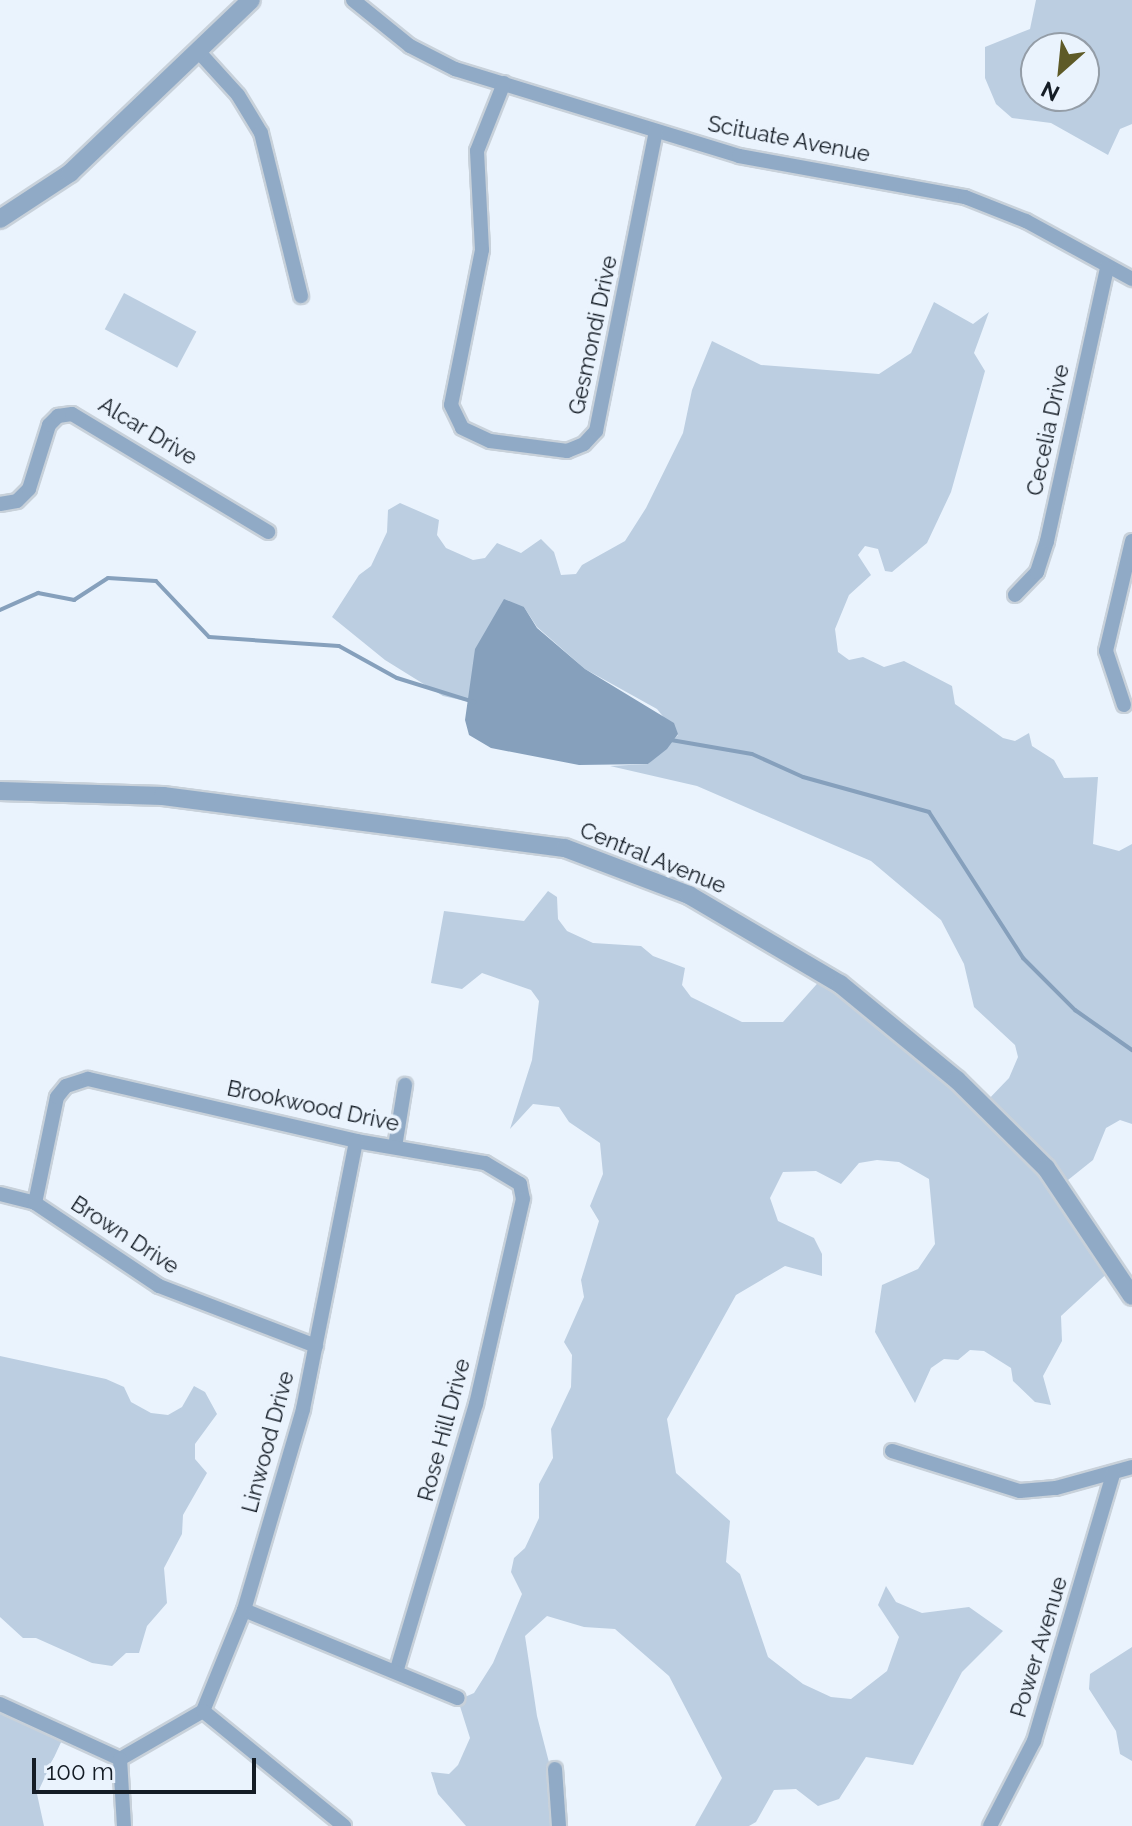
<!DOCTYPE html>
<html>
<head>
<meta charset="utf-8">
<style>
  body { margin:0 }
  #map { position:relative; width:1132px; height:1826px; overflow:hidden; background:#eaf3fd; font-family:Raleway,sans-serif }
  div>[style] { position:absolute }
  .green>* { inset:0; background:#bccee1; transform-origin:0 0 }
  .water>* { inset:0; background:#86a0bc }
  .stream>* { height:4px; margin:-2px; padding:0 2px; transform-origin:2px; border-radius:2px; background:#86a0bc }
  .roads { filter:drop-shadow(2px 0 #c8d1da) drop-shadow(-2px 0 #c8d1da) drop-shadow(0 2px #c8d1da) drop-shadow(0 -2px #c8d1da) }
  .minor>* { height:14px; margin:-7px; padding:0 7px; transform-origin:7px; border-radius:7px; background:#90aac6 }
  .tertiary>* { height:18px; margin:-9px; padding:0 9px; transform-origin:9px; border-radius:9px; background:#90aac6 }
  span { translate:-50% -50%; white-space:nowrap; text-align:center; line-height:1.15; -webkit-text-stroke:7px #eaf3fd; paint-order:stroke }
  .street-label { font-size:22px; color:#141c25 }
  .north { position:absolute; left:1020px; top:32px; width:80px; height:80px; box-sizing:border-box; background:#eaf3fd; border:2px solid #949da7; border-radius:50%; rotate:207deg; font-size:22px; font-weight:700; line-height:32px; text-align:center; color:#141c25 }
  .north::after { content:''; display:block; margin:auto; width:28px; height:36px; background:#5e5a27; clip-path:polygon(50% 0,100% 100%,50% 72%,0 100%) }
  .scale { position:absolute; left:32px; top:1758px; width:224px; height:36px; box-sizing:border-box; border:4px solid #141c25; border-top:0; padding-left:10px; font-size:24px; line-height:28px; white-space:nowrap; color:#141c25; -webkit-text-stroke:6px #eaf3fd; paint-order:stroke }
</style>
</head>
<body>
<div id="map">
  <div class="green">
    <i style="clip-path:polygon(evenodd,1036px 0,1132px 0,1132px 124px,1120px 129px,1108px 155px,1051px 123px,1012px 118px,996px 104px,985px 78px,985px 47px,1030px 29px,1036px 0,1036px 48px,1084px 48px,1084px 96px,1036px 96px,1036px 48px)"></i>
    <i style="left:124px;top:293px;width:82px;height:41px;rotate:28deg"></i>
    <i style="clip-path:polygon(934px 302px,973px 324px,989px 312px,974px 353px,985px 371px,951px 492px,927px 543px,892px 572px,885px 571px,878px 549px,865px 546px,858px 555px,871px 575px,849px 595px,835px 629px,838px 652px,849px 660px,863px 657px,884px 667px,904px 661px,952px 686px,955px 704px,1003px 738px,1015px 741px,1029px 733px,1032px 746px,1054px 760px,1064px 778px,1098px 777px,1093px 844px,1119px 851px,1132px 844px,1132px 1124px,1120px 1120px,1106px 1128px,1093px 1160px,1063px 1184px,1113px 1268px,1061px 1316px,1062px 1341px,1043px 1376px,1051px 1405px,1035px 1402px,1013px 1381px,1011px 1368px,984px 1351px,970px 1350px,958px 1360px,944px 1359px,931px 1368px,915px 1403px,875px 1332px,882px 1285px,918px 1269px,935px 1244px,929px 1179px,899px 1162px,877px 1160px,859px 1163px,841px 1184px,816px 1171px,783px 1172px,770px 1198px,778px 1221px,814px 1238px,822px 1254px,822px 1276px,785px 1266px,736px 1295px,667px 1419px,676px 1473px,730px 1521px,726px 1562px,740px 1574px,768px 1657px,803px 1684px,831px 1697px,851px 1699px,887px 1671px,899px 1637px,878px 1605px,886px 1586px,896px 1602px,922px 1613px,969px 1607px,1003px 1631px,962px 1672px,913px 1765px,866px 1757px,839px 1799px,818px 1806px,796px 1789px,774px 1790px,756px 1822px,749px 1826px,695px 1826px,722px 1778px,669px 1676px,615px 1629px,584px 1627px,547px 1616px,525px 1636px,537px 1716px,559px 1801px,558px 1826px,466px 1826px,438px 1794px,431px 1772px,449px 1774px,458px 1765px,470px 1738px,458px 1700px,474px 1693px,493px 1663px,522px 1594px,511px 1572px,514px 1558px,525px 1548px,539px 1518px,539px 1484px,553px 1458px,551px 1429px,571px 1387px,572px 1355px,564px 1342px,584px 1297px,581px 1280px,599px 1221px,590px 1206px,603px 1174px,600px 1143px,569px 1122px,559px 1107px,533px 1104px,510px 1129px,532px 1060px,539px 1001px,531px 990px,482px 973px,462px 989px,431px 983px,444px 911px,524px 921px,548px 891px,557px 897px,558px 919px,567px 931px,593px 943px,641px 946px,653px 956px,685px 968px,682px 985px,691px 997px,742px 1022px,783px 1022px,824px 976px,985px 1103px,1009px 1078px,1018px 1057px,1015px 1045px,974px 1007px,964px 964px,941px 920px,871px 861px,697px 786px,610px 766px,648px 764px,678px 735px,657px 709px,585px 669px,537px 627px,524px 607px,470px 702px,443px 696px,385px 660px,332px 617px,359px 575px,371px 566px,387px 532px,388px 510px,400px 503px,439px 520px,437px 535px,446px 548px,473px 560px,485px 558px,497px 543px,521px 553px,541px 539px,554px 552px,561px 575px,576px 574px,582px 565px,625px 541px,646px 508px,683px 433px,692px 390px,712px 341px,761px 365px,879px 374px,911px 353px)"></i>
    <i style="clip-path:polygon(0 1356px,106px 1379px,124px 1387px,131px 1402px,151px 1413px,168px 1415px,182px 1407px,194px 1386px,205px 1392px,217px 1414px,195px 1444px,195px 1459px,207px 1473px,183px 1515px,182px 1534px,164px 1568px,167px 1603px,147px 1626px,139px 1653px,126px 1653px,112px 1666px,92px 1663px,36px 1638px,23px 1638px,0 1617px)"></i>
    <i style="clip-path:polygon(1132px 1647px,1132px 1761px,1120px 1754px,1116px 1731px,1089px 1689px,1090px 1674px)"></i>
    <i style="clip-path:polygon(0 1705px,63px 1738px,37px 1794px,44px 1826px,0 1826px)"></i>
  </div>
  <div class="water">
    <i style="clip-path:polygon(504px 599px,524px 607px,537px 628px,585px 669px,674px 723px,678px 734px,667px 749px,648px 764px,579px 765px,491px 748px,469px 735px,465px 720px,475px 649px)"></i>
  </div>
  <div class="stream">
    <i style="left:0;top:610px;width:42px;rotate:-24.1deg"></i>
    <i style="left:38px;top:593px;width:37px;rotate:11deg"></i>
    <i style="left:74px;top:600px;width:40px;rotate:-32.9deg"></i>
    <i style="left:108px;top:578px;width:48px;rotate:3.6deg"></i>
    <i style="left:156px;top:581px;width:77px;rotate:46.6deg"></i>
    <i style="left:209px;top:637px;width:130px;rotate:4deg"></i>
    <i style="left:339px;top:646px;width:66px;rotate:28.9deg"></i>
    <i style="left:397px;top:678px;width:81px;rotate:17.3deg"></i>
    <i style="left:671px;top:740px;width:82px;rotate:9.8deg"></i>
    <i style="left:752px;top:754px;width:56px;rotate:24.3deg"></i>
    <i style="left:803px;top:777px;width:131px;rotate:15.5deg"></i>
    <i style="left:929px;top:812px;width:174px;rotate:57.2deg"></i>
    <i style="left:1023px;top:958px;width:74px;rotate:45deg"></i>
    <i style="left:1075px;top:1010px;width:70px;rotate:35.1deg"></i>
  </div>
  <div class="roads">
    <div class="minor">
      <i style="left:353px;top:0;width:73px;rotate:38.9deg"></i>
      <i style="left:410px;top:46px;width:51px;rotate:27.1deg"></i>
      <i style="left:455px;top:69px;width:297px;rotate:17deg"></i>
      <i style="left:739px;top:156px;width:230px;rotate:10.3deg"></i>
      <i style="left:965px;top:197px;width:66px;rotate:21.5deg"></i>
      <i style="left:1026px;top:221px;width:121px;rotate:28.7deg"></i>
      <i style="left:198px;top:51px;width:59px;rotate:47.7deg"></i>
      <i style="left:238px;top:95px;width:44px;rotate:58.8deg"></i>
      <i style="left:261px;top:133px;width:168px;rotate:76.2deg"></i>
      <i style="left:504px;top:83px;width:73px;rotate:111.7deg"></i>
      <i style="left:477px;top:151px;width:99px;rotate:87.1deg"></i>
      <i style="left:482px;top:250px;width:158px;rotate:101.3deg"></i>
      <i style="left:451px;top:405px;width:25px;rotate:64deg"></i>
      <i style="left:462px;top:428px;width:31px;rotate:25deg"></i>
      <i style="left:490px;top:441px;width:78px;rotate:7.4deg"></i>
      <i style="left:567px;top:451px;width:18px;rotate:-22deg"></i>
      <i style="left:584px;top:444px;width:18px;rotate:-47deg"></i>
      <i style="left:596px;top:431px;width:305px;rotate:-78.7deg"></i>
      <i style="left:0;top:504px;width:17px;rotate:-10deg"></i>
      <i style="left:17px;top:501px;width:17px;rotate:-45deg"></i>
      <i style="left:29px;top:489px;width:67px;rotate:-72.6deg"></i>
      <i style="left:49px;top:425px;width:13px;rotate:-45deg"></i>
      <i style="left:58px;top:416px;width:14px;rotate:-8deg"></i>
      <i style="left:72px;top:414px;width:229px;rotate:31deg"></i>
      <i style="left:1015px;top:595px;width:32px;rotate:-46deg"></i>
      <i style="left:1037px;top:572px;width:33px;rotate:-72deg"></i>
      <i style="left:1047px;top:541px;width:280px;rotate:-77.6deg"></i>
      <i style="left:1124px;top:705px;width:57px;rotate:-108.4deg"></i>
      <i style="left:1106px;top:651px;width:113px;rotate:-76.7deg"></i>
      <i style="left:395px;top:1147px;width:63px;rotate:-80.8deg"></i>
      <i style="left:0;top:1194px;width:36px;rotate:14deg"></i>
      <i style="left:35px;top:1203px;width:149px;rotate:33.8deg"></i>
      <i style="left:159px;top:1286px;width:168px;rotate:20.9deg"></i>
      <i style="left:35px;top:1203px;width:108px;rotate:-78.3deg"></i>
      <i style="left:57px;top:1097px;width:14px;rotate:-51deg"></i>
      <i style="left:66px;top:1086px;width:23px;rotate:-18deg"></i>
      <i style="left:88px;top:1079px;width:275px;rotate:13deg"></i>
      <i style="left:356px;top:1141px;width:131px;rotate:9.7deg"></i>
      <i style="left:485px;top:1163px;width:41px;rotate:31deg"></i>
      <i style="left:520px;top:1184px;width:15px;rotate:79deg"></i>
      <i style="left:523px;top:1199px;width:210px;rotate:102.9deg"></i>
      <i style="left:476px;top:1404px;width:277px;rotate:106.6deg"></i>
      <i style="left:892px;top:1451px;width:134px;rotate:17.4deg"></i>
      <i style="left:1020px;top:1491px;width:36px;rotate:-5deg"></i>
      <i style="left:1056px;top:1488px;width:79px;rotate:-15.4deg"></i>
      <i style="left:244px;top:1610px;width:231px;rotate:22.4deg"></i>
      <i style="left:0;top:1704px;width:132px;rotate:24.6deg"></i>
      <i style="left:203px;top:1711px;width:109px;rotate:-67.9deg"></i>
      <i style="left:244px;top:1610px;width:209px;rotate:-73.6deg"></i>
      <i style="left:303px;top:1409px;width:273px;rotate:-78.8deg"></i>
      <i style="left:120px;top:1759px;width:96px;rotate:-30deg"></i>
      <i style="left:203px;top:1711px;width:182px;rotate:39.2deg"></i>
      <i style="left:120px;top:1759px;width:67px;rotate:86.6deg"></i>
      <i style="left:555px;top:1769px;width:57px;rotate:86deg"></i>
      <i style="left:990px;top:1826px;width:96px;rotate:-62.6deg"></i>
      <i style="left:1034px;top:1741px;width:278px;rotate:-73.5deg"></i>
    </div>
    <div class="tertiary">
      <i style="left:0;top:219px;width:84px;rotate:-33.3deg"></i>
      <i style="left:70px;top:173px;width:250px;rotate:-43.7deg"></i>
      <i style="left:0;top:791px;width:163px;rotate:1.8deg"></i>
      <i style="left:163px;top:796px;width:405px;rotate:7.4deg"></i>
      <i style="left:565px;top:848px;width:133px;rotate:20.8deg"></i>
      <i style="left:689px;top:895px;width:175px;rotate:30.5deg"></i>
      <i style="left:840px;top:984px;width:151px;rotate:39.4deg"></i>
      <i style="left:957px;top:1080px;width:125px;rotate:44.7deg"></i>
      <i style="left:1046px;top:1168px;width:154px;rotate:56.1deg"></i>
    </div>
  </div>
  <div class="street-label">
    <span style="left:789px;top:139px;rotate:11deg">Scituate Avenue</span>
    <span style="left:593px;top:335px;rotate:-78deg">Gesmondi Drive</span>
    <span style="left:1048px;top:430px;rotate:-78deg">Cecelia Drive</span>
    <span style="left:148px;top:431px;rotate:31deg">Alcar Drive</span>
    <span style="left:653px;top:858px;rotate:22deg">Central Avenue</span>
    <span style="left:313px;top:1106px;rotate:12deg">Brookwood Drive</span>
    <span style="left:125px;top:1235px;rotate:33deg">Brown Drive</span>
    <span style="left:444px;top:1430px;rotate:-75deg">Rose Hill Drive</span>
    <span style="left:268px;top:1442px;rotate:-75deg">Linwood Drive</span>
    <span style="left:1039px;top:1647px;rotate:-73deg">Power Avenue</span>
  </div>
  <div class="north">N</div>
  <div class="scale">100 m</div>
</div>
</body>
</html>
